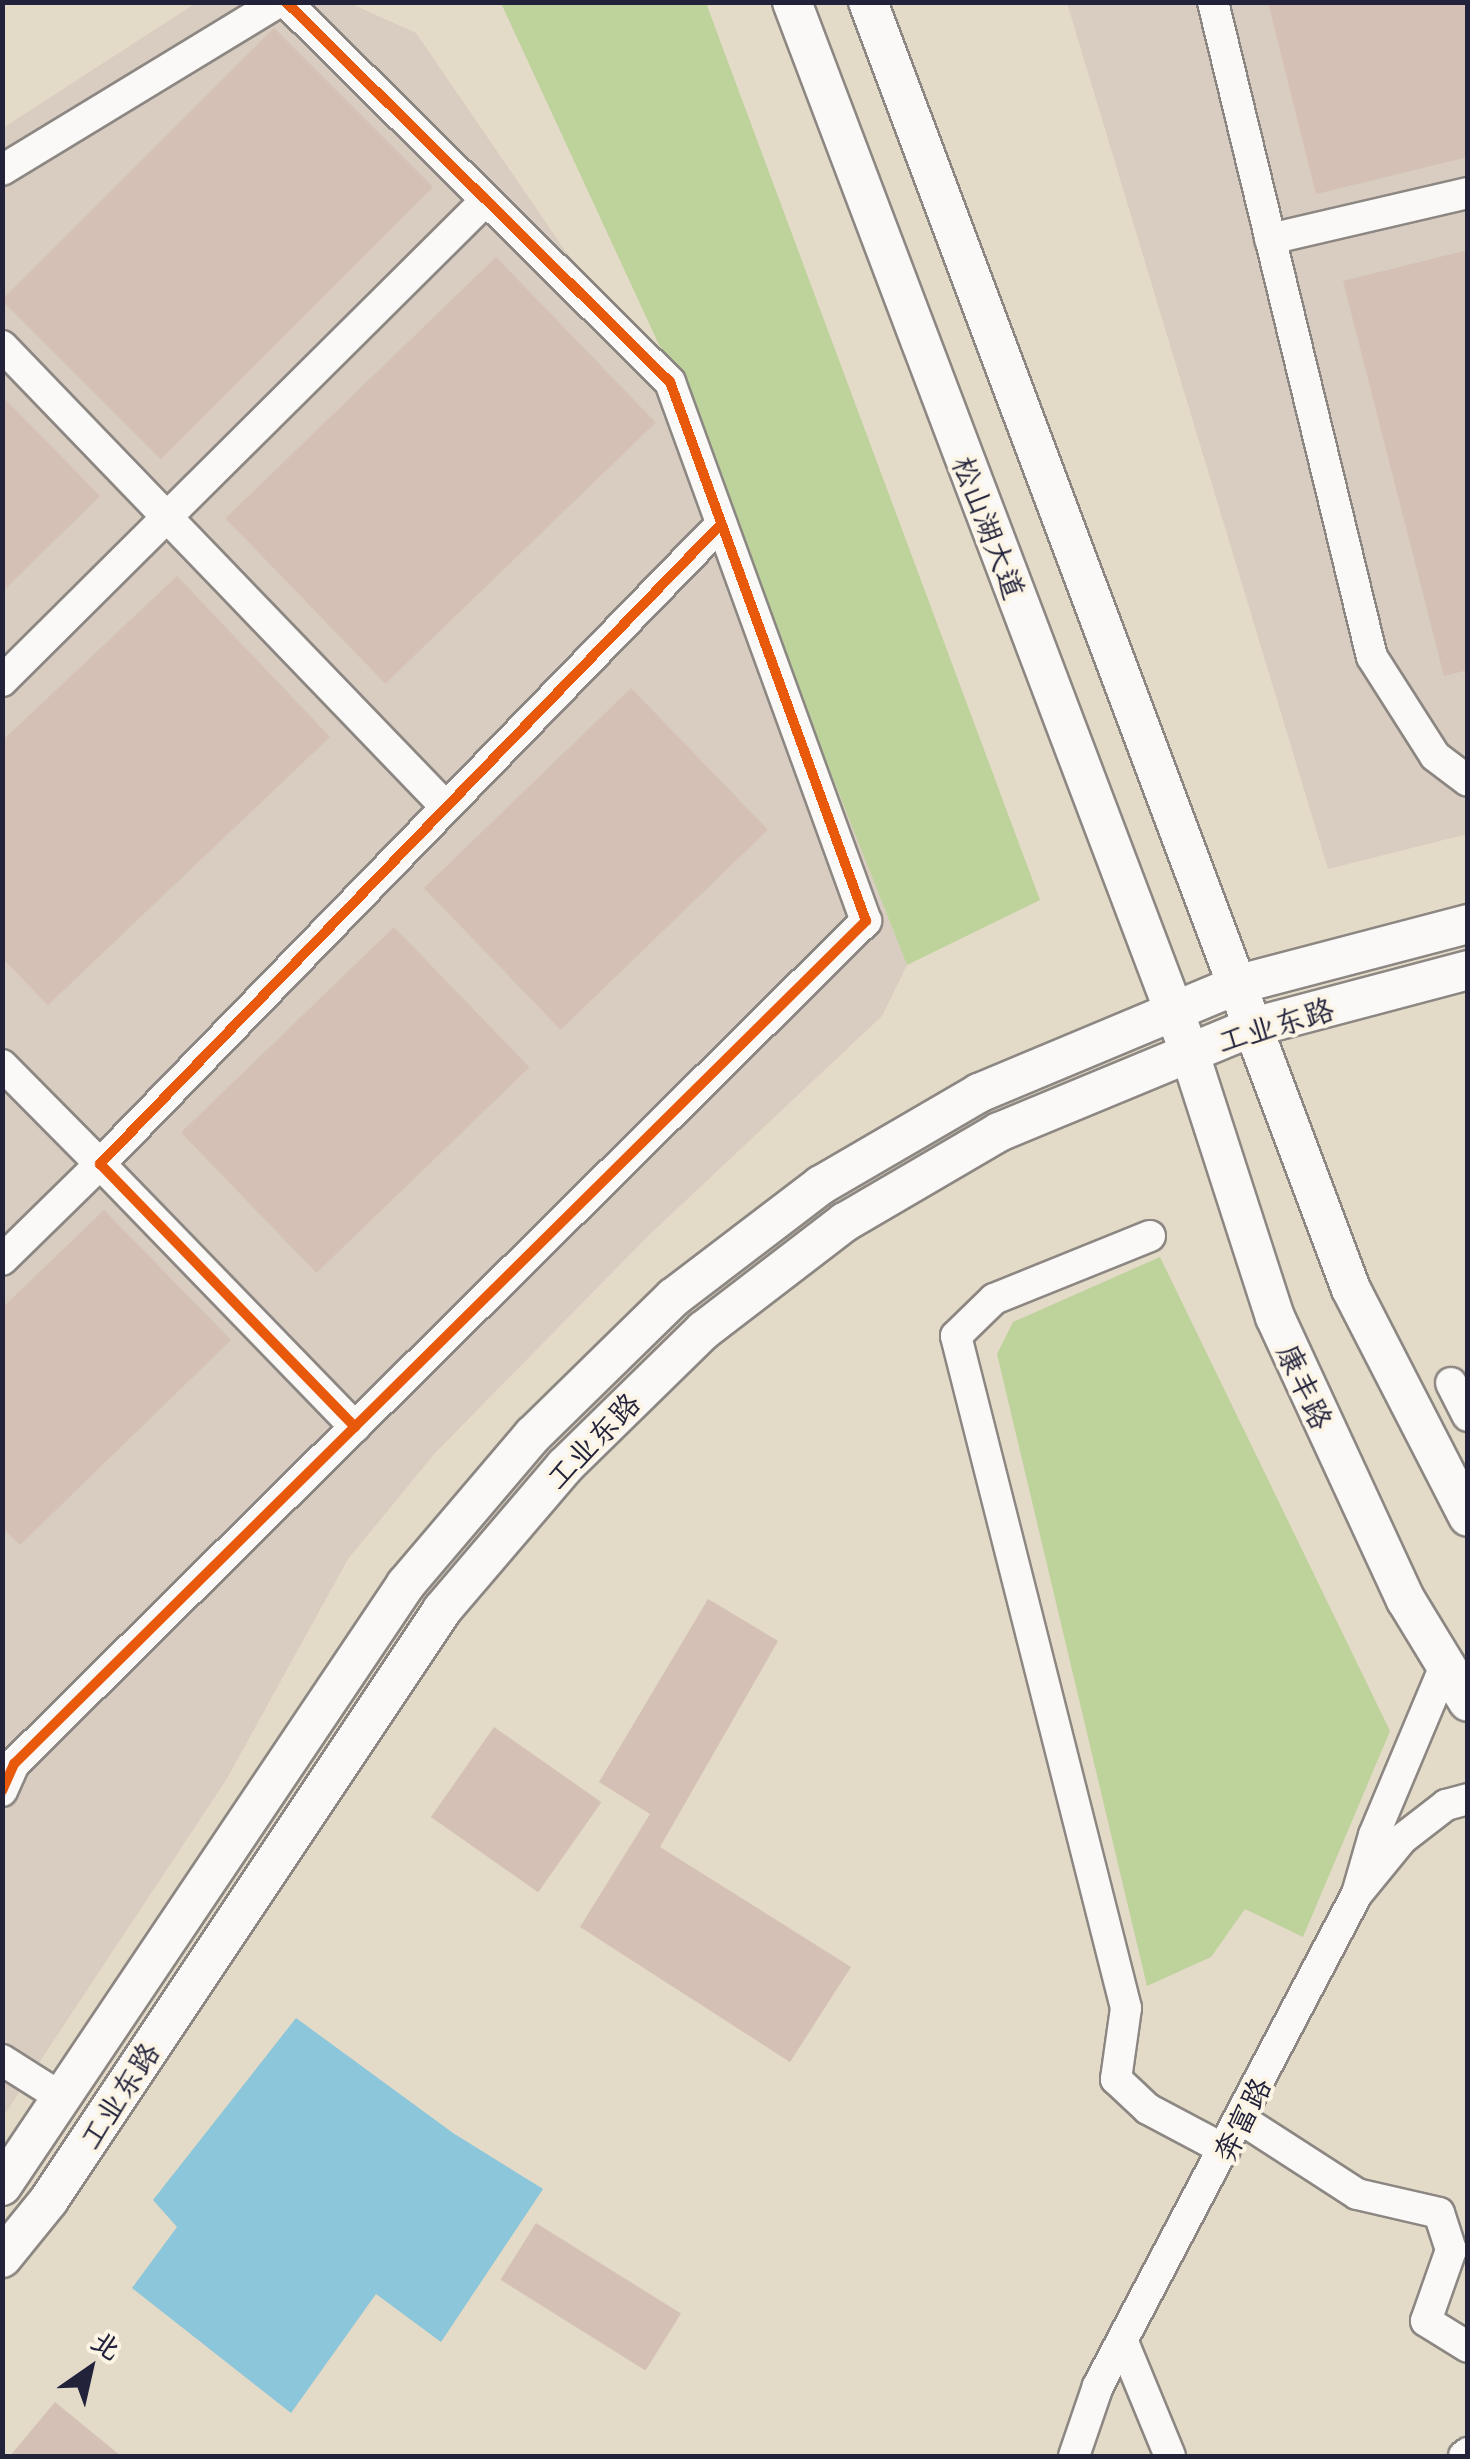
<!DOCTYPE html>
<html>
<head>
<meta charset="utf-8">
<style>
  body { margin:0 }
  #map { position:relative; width:1470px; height:2459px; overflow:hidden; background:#e3dac7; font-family:Mali,"LXGW WenKai TC",sans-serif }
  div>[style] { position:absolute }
  .industrial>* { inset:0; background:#d9ccc1 }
  .green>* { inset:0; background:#bed29c }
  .water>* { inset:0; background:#8bc6da }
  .building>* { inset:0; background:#d4c0b4; transform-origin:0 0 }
  .roads { filter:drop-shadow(2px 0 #8c8782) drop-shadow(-2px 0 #8c8782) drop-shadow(0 2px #8c8782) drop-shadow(0 -2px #8c8782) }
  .minor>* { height:30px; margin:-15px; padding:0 15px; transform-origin:15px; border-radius:15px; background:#fbf9f7 }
  .major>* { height:38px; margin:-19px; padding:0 19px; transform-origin:19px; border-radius:19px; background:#fbf9f7 }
  .cycleway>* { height:10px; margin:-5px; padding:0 5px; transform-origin:5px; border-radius:5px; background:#e8590c }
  span { translate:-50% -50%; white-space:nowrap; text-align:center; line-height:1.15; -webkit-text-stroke:8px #fcf5e5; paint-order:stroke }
  .street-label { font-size:30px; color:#22223b }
  .frame { position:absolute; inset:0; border:5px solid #22223b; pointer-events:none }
  .north { position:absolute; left:40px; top:2319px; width:100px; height:100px; -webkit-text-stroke:8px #fcf5e5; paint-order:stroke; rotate:34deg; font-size:28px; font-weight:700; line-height:40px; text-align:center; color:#22223b }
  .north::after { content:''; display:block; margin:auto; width:35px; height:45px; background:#22223b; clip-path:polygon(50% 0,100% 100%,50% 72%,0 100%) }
</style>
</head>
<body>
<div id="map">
  <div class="industrial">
    <i style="clip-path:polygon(196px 3px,349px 3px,416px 33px,566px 252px,672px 373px,907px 965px,882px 1016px,648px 1236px,435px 1453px,348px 1559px,226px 1780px,3px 2117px,3px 128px)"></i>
    <i style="clip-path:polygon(1067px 3px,1467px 3px,1467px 834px,1328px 869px)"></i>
  </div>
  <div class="green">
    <i style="clip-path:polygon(501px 3px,706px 3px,1040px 900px,907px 965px,672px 373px)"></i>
    <i style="clip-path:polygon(1160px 1257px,1390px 1731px,1303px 1937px,1245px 1909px,1211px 1957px,1147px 1986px,997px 1354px,1013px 1322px)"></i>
  </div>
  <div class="water">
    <i style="clip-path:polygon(296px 2018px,453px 2133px,543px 2189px,441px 2342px,376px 2294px,291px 2413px,132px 2288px,177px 2227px,153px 2200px)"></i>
  </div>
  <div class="building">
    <i style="clip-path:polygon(1268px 2px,1468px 2px,1468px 157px,1316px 194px)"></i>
    <i style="left:274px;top:28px;width:225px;height:385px;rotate:45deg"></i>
    <i style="clip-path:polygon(1468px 250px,1468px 670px,1444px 676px,1343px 281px)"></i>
    <i style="left:496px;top:257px;width:230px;height:376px;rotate:46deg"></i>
    <i style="clip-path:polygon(2px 396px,100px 496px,2px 592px)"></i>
    <i style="clip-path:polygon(177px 576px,330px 737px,48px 1005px,2px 958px,2px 741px)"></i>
    <i style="left:631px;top:688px;width:197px;height:288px;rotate:46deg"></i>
    <i style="left:394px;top:927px;width:195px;height:296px;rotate:46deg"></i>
    <i style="clip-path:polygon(104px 1210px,231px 1340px,20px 1545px,2px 1527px,2px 1308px)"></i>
    <i style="clip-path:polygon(708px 1599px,778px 1641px,660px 1847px,851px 1967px,790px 2062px,580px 1927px,650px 1814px,599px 1782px)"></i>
    <i style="left:494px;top:1727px;width:131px;height:110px;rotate:35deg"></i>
    <i style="left:536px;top:2223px;width:171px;height:67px;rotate:32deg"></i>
    <i style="clip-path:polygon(55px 2402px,121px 2456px,10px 2456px)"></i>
  </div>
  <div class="roads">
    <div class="minor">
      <i style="left:1213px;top:2px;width:674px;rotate:76.36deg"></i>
      <i style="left:1372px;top:657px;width:117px;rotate:57.5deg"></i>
      <i style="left:1435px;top:756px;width:41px;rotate:37.1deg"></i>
      <i style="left:2px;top:170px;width:323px;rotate:-31.3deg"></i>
      <i style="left:1270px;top:239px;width:203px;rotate:-13.1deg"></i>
      <i style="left:2px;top:346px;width:640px;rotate:46.08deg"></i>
      <i style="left:2px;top:681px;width:682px;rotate:-44.82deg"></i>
      <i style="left:2px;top:1065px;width:139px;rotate:45.3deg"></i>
      <i style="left:100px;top:1164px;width:137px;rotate:135.6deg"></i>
      <i style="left:1150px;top:1236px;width:168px;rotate:158deg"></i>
      <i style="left:994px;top:1299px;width:53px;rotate:135.8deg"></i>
      <i style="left:956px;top:1336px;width:693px;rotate:75.8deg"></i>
      <i style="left:1126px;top:2008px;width:72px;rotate:98deg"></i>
      <i style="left:1116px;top:2079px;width:44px;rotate:43.2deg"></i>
      <i style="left:1148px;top:2109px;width:87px;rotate:28deg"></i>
      <i style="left:1451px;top:1383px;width:37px;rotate:63deg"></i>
      <i style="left:355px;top:1427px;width:366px;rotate:-134.1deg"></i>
      <i style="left:100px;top:1164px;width:892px;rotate:-45.86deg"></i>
      <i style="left:1445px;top:1666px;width:183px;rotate:112.8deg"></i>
      <i style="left:1374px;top:1835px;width:61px;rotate:106.1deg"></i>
      <i style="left:1357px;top:1894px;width:71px;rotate:-50.7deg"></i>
      <i style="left:1402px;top:1839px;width:56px;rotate:-37.7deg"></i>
      <i style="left:1446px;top:1805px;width:23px;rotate:-15deg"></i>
      <i style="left:2px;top:1791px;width:30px;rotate:-66deg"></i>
      <i style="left:14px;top:1764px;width:1199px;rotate:-44.7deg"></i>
      <i style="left:866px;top:921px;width:574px;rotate:-109.98deg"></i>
      <i style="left:670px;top:382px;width:540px;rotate:-135.3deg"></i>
      <i style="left:2px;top:2060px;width:71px;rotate:32.3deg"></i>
      <i style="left:1241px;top:2119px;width:138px;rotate:32.9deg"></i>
      <i style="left:1357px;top:2194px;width:84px;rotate:13deg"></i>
      <i style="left:1439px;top:2213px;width:39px;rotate:72deg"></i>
      <i style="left:1451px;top:2250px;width:75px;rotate:109.4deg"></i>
      <i style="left:1426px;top:2321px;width:49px;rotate:31.8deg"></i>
      <i style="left:1123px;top:2342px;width:123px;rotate:67.6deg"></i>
      <i style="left:1074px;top:2456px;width:74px;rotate:-71.1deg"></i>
      <i style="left:1098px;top:2386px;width:556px;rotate:-62.24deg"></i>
      <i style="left:1464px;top:2456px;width:5px;rotate:-37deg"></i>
    </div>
    <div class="major">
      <i style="left:792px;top:2px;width:1122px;rotate:69.27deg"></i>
      <i style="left:1189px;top:1051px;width:280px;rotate:72.1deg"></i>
      <i style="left:1275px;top:1317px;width:312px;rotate:65.2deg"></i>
      <i style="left:1406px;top:1600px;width:119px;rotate:58.7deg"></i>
      <i style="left:868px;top:2px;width:1375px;rotate:69.43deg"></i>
      <i style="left:1351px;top:1289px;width:256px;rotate:62.8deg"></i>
      <i style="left:2px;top:2186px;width:725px;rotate:-56.13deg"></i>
      <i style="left:406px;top:1584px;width:196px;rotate:-49.6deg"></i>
      <i style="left:533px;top:1435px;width:197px;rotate:-44.4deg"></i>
      <i style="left:674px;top:1297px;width:185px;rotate:-37.3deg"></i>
      <i style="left:821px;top:1185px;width:183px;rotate:-30.2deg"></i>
      <i style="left:979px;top:1093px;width:282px;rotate:-22.7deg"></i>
      <i style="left:1239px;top:984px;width:237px;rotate:-14.7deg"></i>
      <i style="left:2px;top:2258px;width:75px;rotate:-51deg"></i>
      <i style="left:49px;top:2200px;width:709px;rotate:-56.33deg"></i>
      <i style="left:442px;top:1610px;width:189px;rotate:-49.5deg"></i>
      <i style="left:565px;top:1466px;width:194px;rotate:-44.4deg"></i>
      <i style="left:704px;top:1330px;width:178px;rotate:-37.5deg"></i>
      <i style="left:845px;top:1222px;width:178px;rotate:-30.3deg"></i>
      <i style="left:999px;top:1132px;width:275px;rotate:-22.5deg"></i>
      <i style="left:1253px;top:1027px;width:222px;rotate:-14.8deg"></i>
    </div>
  </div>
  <div class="cycleway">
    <i style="left:355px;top:1427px;width:366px;rotate:-134.1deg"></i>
    <i style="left:100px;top:1164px;width:892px;rotate:-45.86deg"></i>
    <i style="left:2px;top:1791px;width:30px;rotate:-66deg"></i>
    <i style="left:14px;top:1764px;width:1199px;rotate:-44.7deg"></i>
    <i style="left:866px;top:921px;width:574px;rotate:-109.98deg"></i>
    <i style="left:670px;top:382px;width:540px;rotate:-135.3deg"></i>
  </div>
  <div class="street-label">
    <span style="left:990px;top:527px;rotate:69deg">松山湖大道</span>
    <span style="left:1275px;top:1024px;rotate:-17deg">工业东路</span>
    <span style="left:1306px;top:1386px;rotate:65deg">康丰路</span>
    <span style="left:592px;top:1440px;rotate:-46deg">工业东路</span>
    <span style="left:118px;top:2095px;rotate:-57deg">工业东路</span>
    <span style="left:1241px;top:2119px;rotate:-63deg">奔富路</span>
  </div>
  <div class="frame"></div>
  <div class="north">北</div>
</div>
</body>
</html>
